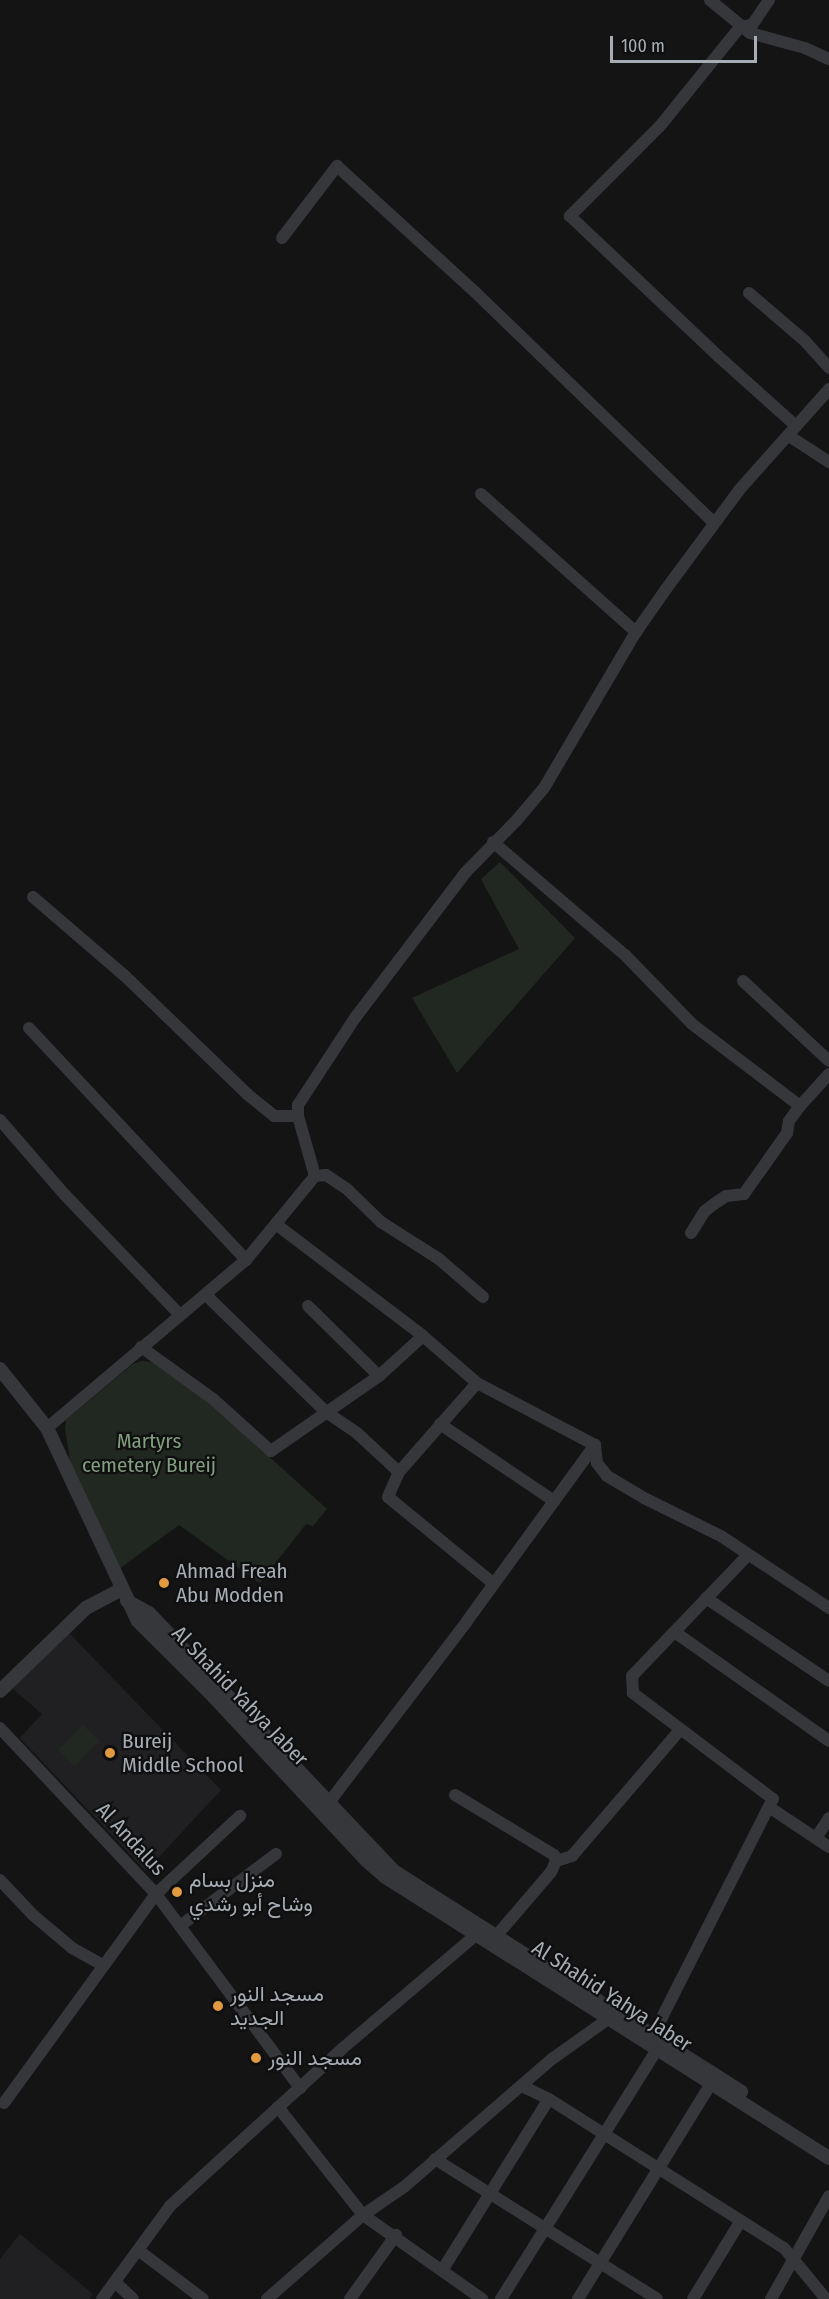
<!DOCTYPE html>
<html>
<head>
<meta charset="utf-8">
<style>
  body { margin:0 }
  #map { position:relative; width:829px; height:2299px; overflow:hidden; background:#141415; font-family:"Fira Sans Condensed",Vazirmatn,sans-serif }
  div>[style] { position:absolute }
  .built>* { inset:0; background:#202022 }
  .green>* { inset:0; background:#212821; transform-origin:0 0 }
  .minor>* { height:12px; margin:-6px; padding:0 6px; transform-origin:6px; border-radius:6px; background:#35373a }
  .tertiary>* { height:14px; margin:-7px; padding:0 7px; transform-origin:7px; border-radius:7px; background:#35373a }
  .dots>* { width:16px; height:16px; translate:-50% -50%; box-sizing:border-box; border:3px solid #0f0f10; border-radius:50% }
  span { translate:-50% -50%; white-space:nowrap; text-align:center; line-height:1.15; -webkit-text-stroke:4.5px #0f0f10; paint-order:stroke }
  .park-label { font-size:21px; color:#819e7f }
  .poi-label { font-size:21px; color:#a7adb5 }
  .left { translate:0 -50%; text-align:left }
  .street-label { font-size:21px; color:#a7adb5 }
  .scale { position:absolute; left:610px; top:36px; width:147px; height:27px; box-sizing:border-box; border:3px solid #a7adb5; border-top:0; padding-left:8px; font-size:18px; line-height:21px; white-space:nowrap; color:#a7adb5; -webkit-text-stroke:4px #0f0f10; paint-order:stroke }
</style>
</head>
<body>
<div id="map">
  <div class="built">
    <i style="clip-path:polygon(68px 1632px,221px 1790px,146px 1871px,20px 1738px,42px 1714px,12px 1688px)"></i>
    <i style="clip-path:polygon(20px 2234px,93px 2294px,89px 2299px,0 2299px,0 2259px)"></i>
  </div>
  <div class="green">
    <i style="clip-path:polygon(500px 862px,575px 938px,457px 1073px,412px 998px,519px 949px,481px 879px)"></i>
    <i style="clip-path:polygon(142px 1361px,151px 1362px,170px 1372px,204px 1398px,327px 1509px,313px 1526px,306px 1524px,260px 1583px,179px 1525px,119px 1569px,72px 1472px,65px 1429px,66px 1420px,133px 1364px)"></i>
    <i style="left:83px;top:1725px;width:23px;height:35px;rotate:45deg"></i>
  </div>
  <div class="minor">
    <i style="left:710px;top:0;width:52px;rotate:39.5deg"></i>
    <i style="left:750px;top:33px;width:57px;rotate:15.3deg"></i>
    <i style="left:805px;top:48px;width:26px;rotate:25deg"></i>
    <i style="left:769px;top:0;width:30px;rotate:124deg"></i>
    <i style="left:752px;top:25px;width:12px;rotate:171deg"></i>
    <i style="left:740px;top:27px;width:126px;rotate:128.9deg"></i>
    <i style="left:661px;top:125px;width:129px;rotate:135deg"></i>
    <i style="left:570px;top:216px;width:204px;rotate:43.4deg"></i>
    <i style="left:718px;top:356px;width:105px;rotate:41.9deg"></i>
    <i style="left:282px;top:238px;width:91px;rotate:-52.6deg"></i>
    <i style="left:337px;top:166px;width:187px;rotate:42.4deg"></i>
    <i style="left:475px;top:292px;width:332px;rotate:44deg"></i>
    <i style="left:749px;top:293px;width:74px;rotate:40.6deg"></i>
    <i style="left:805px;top:341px;width:36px;rotate:48deg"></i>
    <i style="left:789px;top:436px;width:48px;rotate:33deg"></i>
    <i style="left:481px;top:494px;width:208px;rotate:41.7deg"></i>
    <i style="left:493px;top:842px;width:174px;rotate:40.6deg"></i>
    <i style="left:625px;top:955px;width:96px;rotate:45.8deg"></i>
    <i style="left:692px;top:1024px;width:136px;rotate:37.2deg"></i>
    <i style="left:800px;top:1106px;width:43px;rotate:-47.8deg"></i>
    <i style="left:33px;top:897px;width:121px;rotate:40.7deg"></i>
    <i style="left:125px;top:976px;width:170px;rotate:44deg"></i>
    <i style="left:247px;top:1094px;width:35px;rotate:39deg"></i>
    <i style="left:274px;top:1116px;width:24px"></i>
    <i style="left:743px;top:981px;width:117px;rotate:42.9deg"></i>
    <i style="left:29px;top:1028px;width:318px;rotate:46.9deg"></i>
    <i style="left:0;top:1120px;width:99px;rotate:49.1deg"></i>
    <i style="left:65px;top:1195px;width:166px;rotate:46.2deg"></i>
    <i style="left:315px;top:1176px;width:11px;rotate:-5deg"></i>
    <i style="left:326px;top:1175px;width:27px;rotate:34deg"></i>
    <i style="left:348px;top:1190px;width:46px;rotate:44.1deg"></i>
    <i style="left:381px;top:1222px;width:69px;rotate:32.5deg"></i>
    <i style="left:439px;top:1259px;width:58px;rotate:40.8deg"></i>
    <i style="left:277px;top:1225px;width:183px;rotate:37.2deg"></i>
    <i style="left:423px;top:1336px;width:72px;rotate:41deg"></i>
    <i style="left:477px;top:1383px;width:133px;rotate:27.7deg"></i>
    <i style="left:595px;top:1445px;width:18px;rotate:84deg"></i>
    <i style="left:597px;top:1463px;width:16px;rotate:52deg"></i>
    <i style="left:607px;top:1476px;width:43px;rotate:30.7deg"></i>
    <i style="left:644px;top:1498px;width:86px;rotate:26.3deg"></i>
    <i style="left:721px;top:1536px;width:130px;rotate:33.7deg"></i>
    <i style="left:691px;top:1233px;width:26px;rotate:-58deg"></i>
    <i style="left:705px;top:1211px;width:11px;rotate:-38deg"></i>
    <i style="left:714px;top:1204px;width:14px;rotate:-34deg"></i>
    <i style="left:726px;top:1196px;width:18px;rotate:-6deg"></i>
    <i style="left:744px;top:1194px;width:75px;rotate:-54.8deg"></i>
    <i style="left:787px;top:1133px;width:12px;rotate:-81deg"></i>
    <i style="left:789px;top:1121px;width:19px;rotate:-54deg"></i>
    <i style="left:206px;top:1295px;width:168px;rotate:44.3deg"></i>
    <i style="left:326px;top:1412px;width:37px;rotate:34deg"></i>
    <i style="left:357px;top:1433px;width:57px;rotate:42.9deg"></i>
    <i style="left:308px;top:1306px;width:100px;rotate:44.6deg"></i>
    <i style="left:141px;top:1347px;width:89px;rotate:35.8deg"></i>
    <i style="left:213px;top:1399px;width:78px;rotate:41.9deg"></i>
    <i style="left:271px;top:1451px;width:131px;rotate:-34.8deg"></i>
    <i style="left:379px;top:1376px;width:59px;rotate:-42.3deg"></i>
    <i style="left:477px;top:1383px;width:118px;rotate:131.2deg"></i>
    <i style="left:399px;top:1472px;width:27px;rotate:114deg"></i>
    <i style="left:388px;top:1497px;width:137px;rotate:39.4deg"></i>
    <i style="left:440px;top:1424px;width:138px;rotate:34deg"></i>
    <i style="left:47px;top:1428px;width:260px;rotate:-40.2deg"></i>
    <i style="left:246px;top:1260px;width:109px;rotate:-50.6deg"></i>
    <i style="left:315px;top:1176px;width:62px;rotate:-105.8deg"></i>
    <i style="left:298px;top:1116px;width:11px;rotate:-90deg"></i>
    <i style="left:298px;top:1105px;width:104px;rotate:-56.8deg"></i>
    <i style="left:355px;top:1018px;width:182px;rotate:-52.8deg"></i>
    <i style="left:465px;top:873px;width:73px;rotate:-45.6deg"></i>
    <i style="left:516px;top:821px;width:43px;rotate:-49.7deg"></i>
    <i style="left:544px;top:788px;width:181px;rotate:-59.5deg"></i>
    <i style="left:636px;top:632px;width:52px;rotate:-55.1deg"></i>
    <i style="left:666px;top:589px;width:124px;rotate:-53.5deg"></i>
    <i style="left:740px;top:489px;width:134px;rotate:-48.3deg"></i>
    <i style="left:706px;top:1598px;width:148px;rotate:34deg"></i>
    <i style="left:676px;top:1633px;width:187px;rotate:35.2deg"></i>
    <i style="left:0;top:1728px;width:228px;rotate:46.8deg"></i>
    <i style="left:156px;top:1894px;width:115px;rotate:-42.9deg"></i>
    <i style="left:455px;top:1795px;width:116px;rotate:31.2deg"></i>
    <i style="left:554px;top:1855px;width:6px;rotate:72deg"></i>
    <i style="left:556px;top:1861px;width:12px;rotate:114deg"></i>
    <i style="left:551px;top:1872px;width:92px;rotate:130.6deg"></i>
    <i style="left:769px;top:1807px;width:72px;rotate:33.7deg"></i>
    <i style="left:324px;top:1809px;width:236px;rotate:-52.7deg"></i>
    <i style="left:467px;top:1621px;width:218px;rotate:-54deg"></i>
    <i style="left:816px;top:1838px;width:24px;rotate:-57deg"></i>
    <i style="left:556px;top:1861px;width:17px;rotate:-17deg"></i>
    <i style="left:572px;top:1856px;width:166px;rotate:-49.4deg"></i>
    <i style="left:0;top:1880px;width:48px;rotate:46.7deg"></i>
    <i style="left:33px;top:1915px;width:51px;rotate:40.2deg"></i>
    <i style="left:72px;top:1948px;width:35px;rotate:29deg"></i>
    <i style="left:180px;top:1926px;width:120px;rotate:-36.9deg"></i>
    <i style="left:649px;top:2043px;width:274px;rotate:-63.1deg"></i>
    <i style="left:773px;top:1799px;width:176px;rotate:-142.9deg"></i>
    <i style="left:633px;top:1693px;width:17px;rotate:-93deg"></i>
    <i style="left:632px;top:1676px;width:166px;rotate:-46.2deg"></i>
    <i style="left:522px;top:2086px;width:30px;rotate:26deg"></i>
    <i style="left:549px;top:2099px;width:278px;rotate:32.4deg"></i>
    <i style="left:784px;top:2248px;width:66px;rotate:50.5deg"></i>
    <i style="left:4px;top:2103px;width:258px;rotate:-54deg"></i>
    <i style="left:156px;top:1894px;width:242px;rotate:53.4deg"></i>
    <i style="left:278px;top:2107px;width:137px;rotate:51.8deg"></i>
    <i style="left:363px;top:2215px;width:146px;rotate:35.2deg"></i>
    <i style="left:435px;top:2159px;width:262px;rotate:32.2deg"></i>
    <i style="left:138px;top:2250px;width:81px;rotate:37deg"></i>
    <i style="left:443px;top:2269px;width:200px;rotate:-58.1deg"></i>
    <i style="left:116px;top:2283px;width:23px;rotate:43deg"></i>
    <i style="left:102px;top:2299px;width:115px;rotate:-53.8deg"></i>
    <i style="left:170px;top:2206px;width:234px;rotate:-42.4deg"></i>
    <i style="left:343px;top:2048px;width:175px;rotate:-40.4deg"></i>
    <i style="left:267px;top:2299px;width:128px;rotate:-41.2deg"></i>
    <i style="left:363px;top:2215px;width:50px;rotate:-34.3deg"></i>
    <i style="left:404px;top:2187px;width:196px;rotate:-40.9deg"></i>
    <i style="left:552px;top:2059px;width:69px;rotate:-35.5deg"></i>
    <i style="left:350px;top:2299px;width:79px;rotate:-54.3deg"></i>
    <i style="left:501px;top:2299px;width:295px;rotate:-58deg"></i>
    <i style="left:578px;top:2299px;width:253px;rotate:-58.3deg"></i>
    <i style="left:693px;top:2299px;width:90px;rotate:-58.6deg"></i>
    <i style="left:771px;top:2299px;width:118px;rotate:-60.6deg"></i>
  </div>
  <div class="tertiary">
    <i style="left:0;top:1369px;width:75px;rotate:51.5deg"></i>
    <i style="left:47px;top:1428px;width:213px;rotate:64.8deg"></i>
    <i style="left:138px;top:1621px;width:107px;rotate:45deg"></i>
    <i style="left:214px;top:1697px;width:224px;rotate:47deg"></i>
    <i style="left:367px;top:1861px;width:23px;rotate:41deg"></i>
    <i style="left:384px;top:1876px;width:527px;rotate:32.36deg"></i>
    <i style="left:127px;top:1601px;width:25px;rotate:29deg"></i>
    <i style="left:149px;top:1613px;width:357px;rotate:46.5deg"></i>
    <i style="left:395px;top:1872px;width:410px;rotate:32.4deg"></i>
    <i style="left:0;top:1691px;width:120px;rotate:-44deg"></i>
    <i style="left:86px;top:1608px;width:41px;rotate:-27.8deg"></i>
  </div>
  <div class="dots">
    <i style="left:164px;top:1583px;background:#e19a40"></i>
    <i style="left:110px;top:1753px;background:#e19a40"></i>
    <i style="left:177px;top:1892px;background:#e19a40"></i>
    <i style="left:218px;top:2006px;background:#e19a40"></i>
    <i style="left:256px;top:2058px;background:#e19a40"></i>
  </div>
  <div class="park-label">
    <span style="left:149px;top:1453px">Martyrs<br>cemetery Bureij</span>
  </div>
  <div class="poi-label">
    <span class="left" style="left:176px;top:1583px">Ahmad Freah<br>Abu Modden</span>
    <span class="left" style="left:122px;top:1753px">Bureij<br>Middle School</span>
    <span class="left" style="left:189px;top:1892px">منزل بسام<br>وشاح أبو رشدي</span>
    <span class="left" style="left:230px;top:2006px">مسجد النور<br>الجديد</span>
    <span class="left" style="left:268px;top:2058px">مسجد النور</span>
  </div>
  <div class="street-label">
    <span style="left:240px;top:1696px;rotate:46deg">Al Shahid Yahya Jaber</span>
    <span style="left:131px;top:1839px;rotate:47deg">Al Andalus</span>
    <span style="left:612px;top:1996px;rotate:33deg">Al Shahid Yahya Jaber</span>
  </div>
  <div class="scale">100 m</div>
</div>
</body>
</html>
